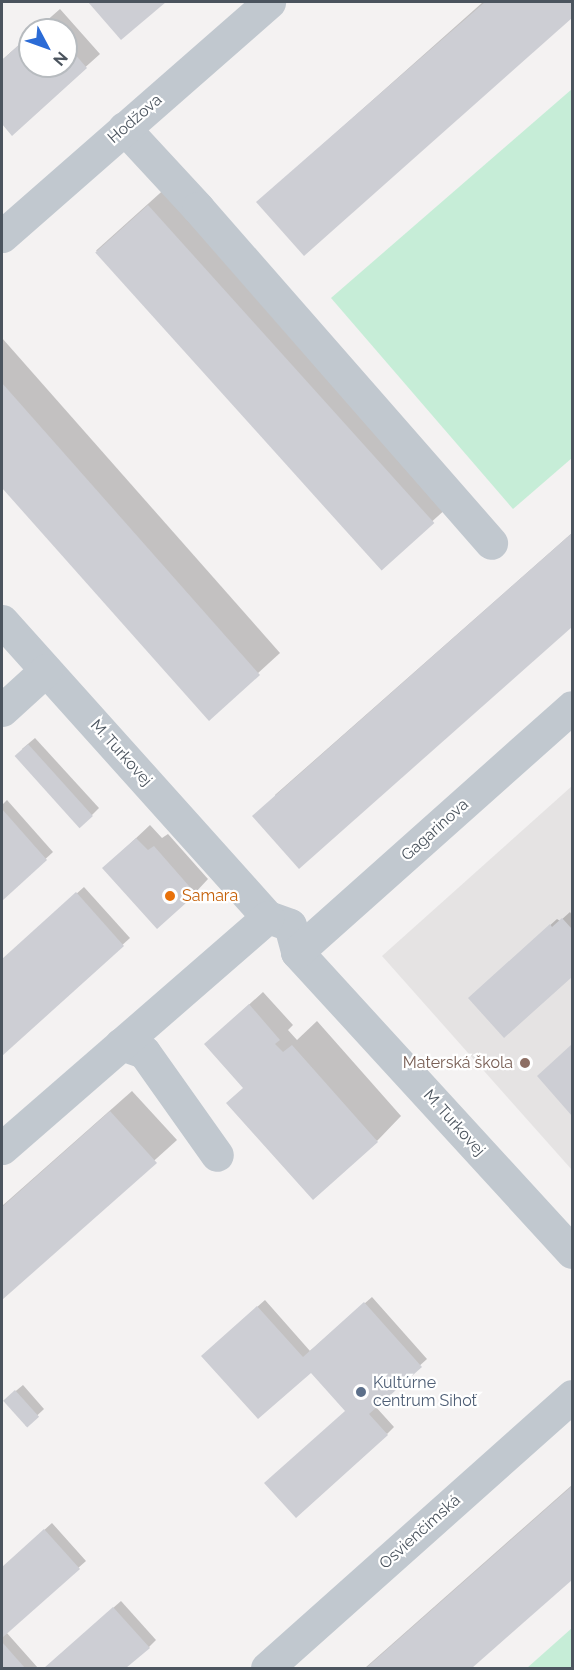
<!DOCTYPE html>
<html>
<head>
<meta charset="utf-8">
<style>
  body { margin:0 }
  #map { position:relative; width:574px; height:1670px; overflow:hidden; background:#f4f2f2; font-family:Raleway,sans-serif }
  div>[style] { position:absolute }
  .education>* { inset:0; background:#e5e3e3 }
  .green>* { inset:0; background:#c6edd7 }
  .shadow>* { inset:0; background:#0003; transform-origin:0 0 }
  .building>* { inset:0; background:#cdced4; transform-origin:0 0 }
  .minor>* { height:33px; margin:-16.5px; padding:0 16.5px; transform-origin:16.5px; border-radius:16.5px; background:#c1c8cf }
  .dots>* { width:16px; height:16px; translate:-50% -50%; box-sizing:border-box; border:3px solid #fff; border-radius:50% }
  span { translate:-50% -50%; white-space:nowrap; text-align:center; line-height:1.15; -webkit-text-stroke:4.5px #fff; paint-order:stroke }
  .street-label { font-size:16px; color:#4b545e }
  .food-label { font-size:16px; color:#c56008 }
  .left { translate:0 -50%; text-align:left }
  .education-label { font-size:16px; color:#785e54 }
  .right { translate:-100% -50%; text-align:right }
  .service-label { font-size:16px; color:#4e5e75 }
  .frame { position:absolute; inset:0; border:3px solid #4b545e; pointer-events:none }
  .north { position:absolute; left:18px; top:18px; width:60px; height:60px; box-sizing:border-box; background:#fff; border:2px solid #b7bbbf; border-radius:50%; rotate:131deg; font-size:16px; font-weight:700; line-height:24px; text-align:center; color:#4b545e }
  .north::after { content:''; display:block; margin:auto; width:21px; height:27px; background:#2b6bd6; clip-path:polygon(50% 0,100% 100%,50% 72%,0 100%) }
</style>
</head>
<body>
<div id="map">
  <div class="education">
    <i style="clip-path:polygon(572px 786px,572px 1170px,382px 956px)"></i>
  </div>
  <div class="green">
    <i style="clip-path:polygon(572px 89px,572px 458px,513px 509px,331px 298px)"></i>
    <i style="clip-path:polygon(572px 1628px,572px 1668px,527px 1668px)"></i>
  </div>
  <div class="shadow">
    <i style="clip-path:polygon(90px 2px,163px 2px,121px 37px)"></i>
    <i style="clip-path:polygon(483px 2px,572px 2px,572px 16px,305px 254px,258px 202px)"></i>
    <i style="clip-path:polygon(60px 9px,100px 54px,12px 133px,2px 121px,2px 60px,30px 35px,30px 66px,66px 66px,66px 30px,36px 30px)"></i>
    <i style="left:169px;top:185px;width:426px;height:98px;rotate:48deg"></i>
    <i style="clip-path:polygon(2px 338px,280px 653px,209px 718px,2px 486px)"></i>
    <i style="clip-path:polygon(572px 533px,572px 625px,299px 867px,275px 795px)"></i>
    <i style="clip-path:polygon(35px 738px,99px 808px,80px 827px,22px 749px)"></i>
    <i style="clip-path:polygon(7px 800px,53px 852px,2px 899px,2px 805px)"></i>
    <i style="clip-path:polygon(150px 825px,162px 838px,168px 834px,208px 879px,195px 893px,118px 855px)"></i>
    <i style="clip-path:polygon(84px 887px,130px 938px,2px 1054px,2px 960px)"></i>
    <i style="clip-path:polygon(570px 912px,572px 915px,572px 975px,504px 1036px,477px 991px,557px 919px,560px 921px)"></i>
    <i style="clip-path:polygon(263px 992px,293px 1025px,288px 1030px,297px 1040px,317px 1021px,401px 1116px,377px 1141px,220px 1031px)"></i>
    <i style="clip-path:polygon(572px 1045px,572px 1114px,539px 1076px)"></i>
    <i style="clip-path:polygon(132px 1091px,177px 1140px,2px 1298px,2px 1206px)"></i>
    <i style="clip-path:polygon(372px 1297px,427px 1359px,375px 1406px,394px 1427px,387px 1434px,347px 1410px,311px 1371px,210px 1349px,265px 1300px,310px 1351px)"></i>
    <i style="clip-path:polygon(23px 1385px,44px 1409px,26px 1426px,11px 1395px)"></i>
    <i style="clip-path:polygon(572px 1485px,572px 1578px,470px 1668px,365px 1668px)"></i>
    <i style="clip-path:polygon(52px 1523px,86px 1561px,6px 1632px,38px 1668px,2px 1668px,2px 1568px)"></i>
    <i style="clip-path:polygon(121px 1601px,156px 1640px,149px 1647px,124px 1668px,45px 1668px)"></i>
  </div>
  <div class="building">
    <i style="clip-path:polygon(88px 2px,166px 2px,121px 40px)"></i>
    <i style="clip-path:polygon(485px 2px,572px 2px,572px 18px,304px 256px,256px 202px)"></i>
    <i style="clip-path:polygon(30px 35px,30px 66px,66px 66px,66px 44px,87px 68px,12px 136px,2px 124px,2px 60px)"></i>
    <i style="left:148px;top:205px;width:428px;height:71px;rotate:48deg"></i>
    <i style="clip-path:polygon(2px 383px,260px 675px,209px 721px,2px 488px)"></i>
    <i style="clip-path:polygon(572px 533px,572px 627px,299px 869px,252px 816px)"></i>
    <i style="left:28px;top:744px;width:97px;height:18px;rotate:48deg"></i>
    <i style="clip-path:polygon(2px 809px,47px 860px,2px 901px)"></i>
    <i style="clip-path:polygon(136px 838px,148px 850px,154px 846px,196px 894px,157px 929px,102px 868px)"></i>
    <i style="clip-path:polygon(76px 892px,124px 946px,2px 1056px,2px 959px)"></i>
    <i style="clip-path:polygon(562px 918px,572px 929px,572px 977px,504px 1038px,468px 998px,550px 924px,552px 927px)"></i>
    <i style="clip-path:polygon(249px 1004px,280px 1040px,275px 1044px,283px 1052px,292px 1045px,378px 1142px,313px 1200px,226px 1103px,243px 1088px,204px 1044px)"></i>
    <i style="clip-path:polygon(572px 1044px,572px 1116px,537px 1076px)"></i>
    <i style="clip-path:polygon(110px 1111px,157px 1163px,2px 1300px,2px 1207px)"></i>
    <i style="clip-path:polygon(364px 1302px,422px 1367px,369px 1414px,388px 1435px,296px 1518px,264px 1483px,345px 1411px,311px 1373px,258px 1419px,201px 1356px,257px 1306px,303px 1357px)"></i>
    <i style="left:15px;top:1390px;width:36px;height:16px;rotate:48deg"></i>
    <i style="clip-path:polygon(572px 1486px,572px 1580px,472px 1668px,366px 1668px)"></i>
    <i style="clip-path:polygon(44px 1529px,80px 1569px,2px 1638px,2px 1567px)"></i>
    <i style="clip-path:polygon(113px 1607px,150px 1648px,126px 1668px,44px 1668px)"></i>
    <i style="clip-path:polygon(2px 1642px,25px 1668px,2px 1668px)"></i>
  </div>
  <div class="minor">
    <i style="left:124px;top:128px;width:109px;rotate:47.2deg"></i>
    <i style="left:198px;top:208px;width:445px;rotate:48.8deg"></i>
    <i style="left:2px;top:236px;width:355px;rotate:-41.2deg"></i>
    <i style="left:2px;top:621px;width:398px;rotate:48.1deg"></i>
    <i style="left:268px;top:917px;width:23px;rotate:20deg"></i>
    <i style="left:290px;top:925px;width:28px;rotate:75deg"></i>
    <i style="left:297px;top:952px;width:407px;rotate:47.5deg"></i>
    <i style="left:2px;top:710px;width:59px;rotate:-42.3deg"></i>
    <i style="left:297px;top:952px;width:368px;rotate:-41.7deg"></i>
    <i style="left:121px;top:1044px;width:24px;rotate:19deg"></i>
    <i style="left:144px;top:1052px;width:126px;rotate:54.7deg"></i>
    <i style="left:2px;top:1148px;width:352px;rotate:-41deg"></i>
    <i style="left:267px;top:1668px;width:409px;rotate:-41.7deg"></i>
  </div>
  <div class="dots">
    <i style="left:170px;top:896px;background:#e8710a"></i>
    <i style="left:525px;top:1063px;background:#8d6e63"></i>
    <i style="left:361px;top:1392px;background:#5c6f8a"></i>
  </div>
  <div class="street-label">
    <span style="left:135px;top:119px;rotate:-41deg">Hodžova</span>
    <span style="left:121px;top:753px;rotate:48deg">M. Turkovej</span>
    <span style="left:435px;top:830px;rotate:-42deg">Gagarinova</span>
    <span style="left:454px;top:1123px;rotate:48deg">M. Turkovej</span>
    <span style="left:420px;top:1532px;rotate:-42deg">Osvienčimská</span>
  </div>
  <div class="food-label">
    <span class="left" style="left:182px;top:896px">Samara</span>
  </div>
  <div class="education-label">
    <span class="right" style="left:513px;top:1063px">Materská škola</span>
  </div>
  <div class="service-label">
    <span class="left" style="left:373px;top:1392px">Kultúrne<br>centrum Sihoť</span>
  </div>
  <div class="frame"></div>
  <div class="north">N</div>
</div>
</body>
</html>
